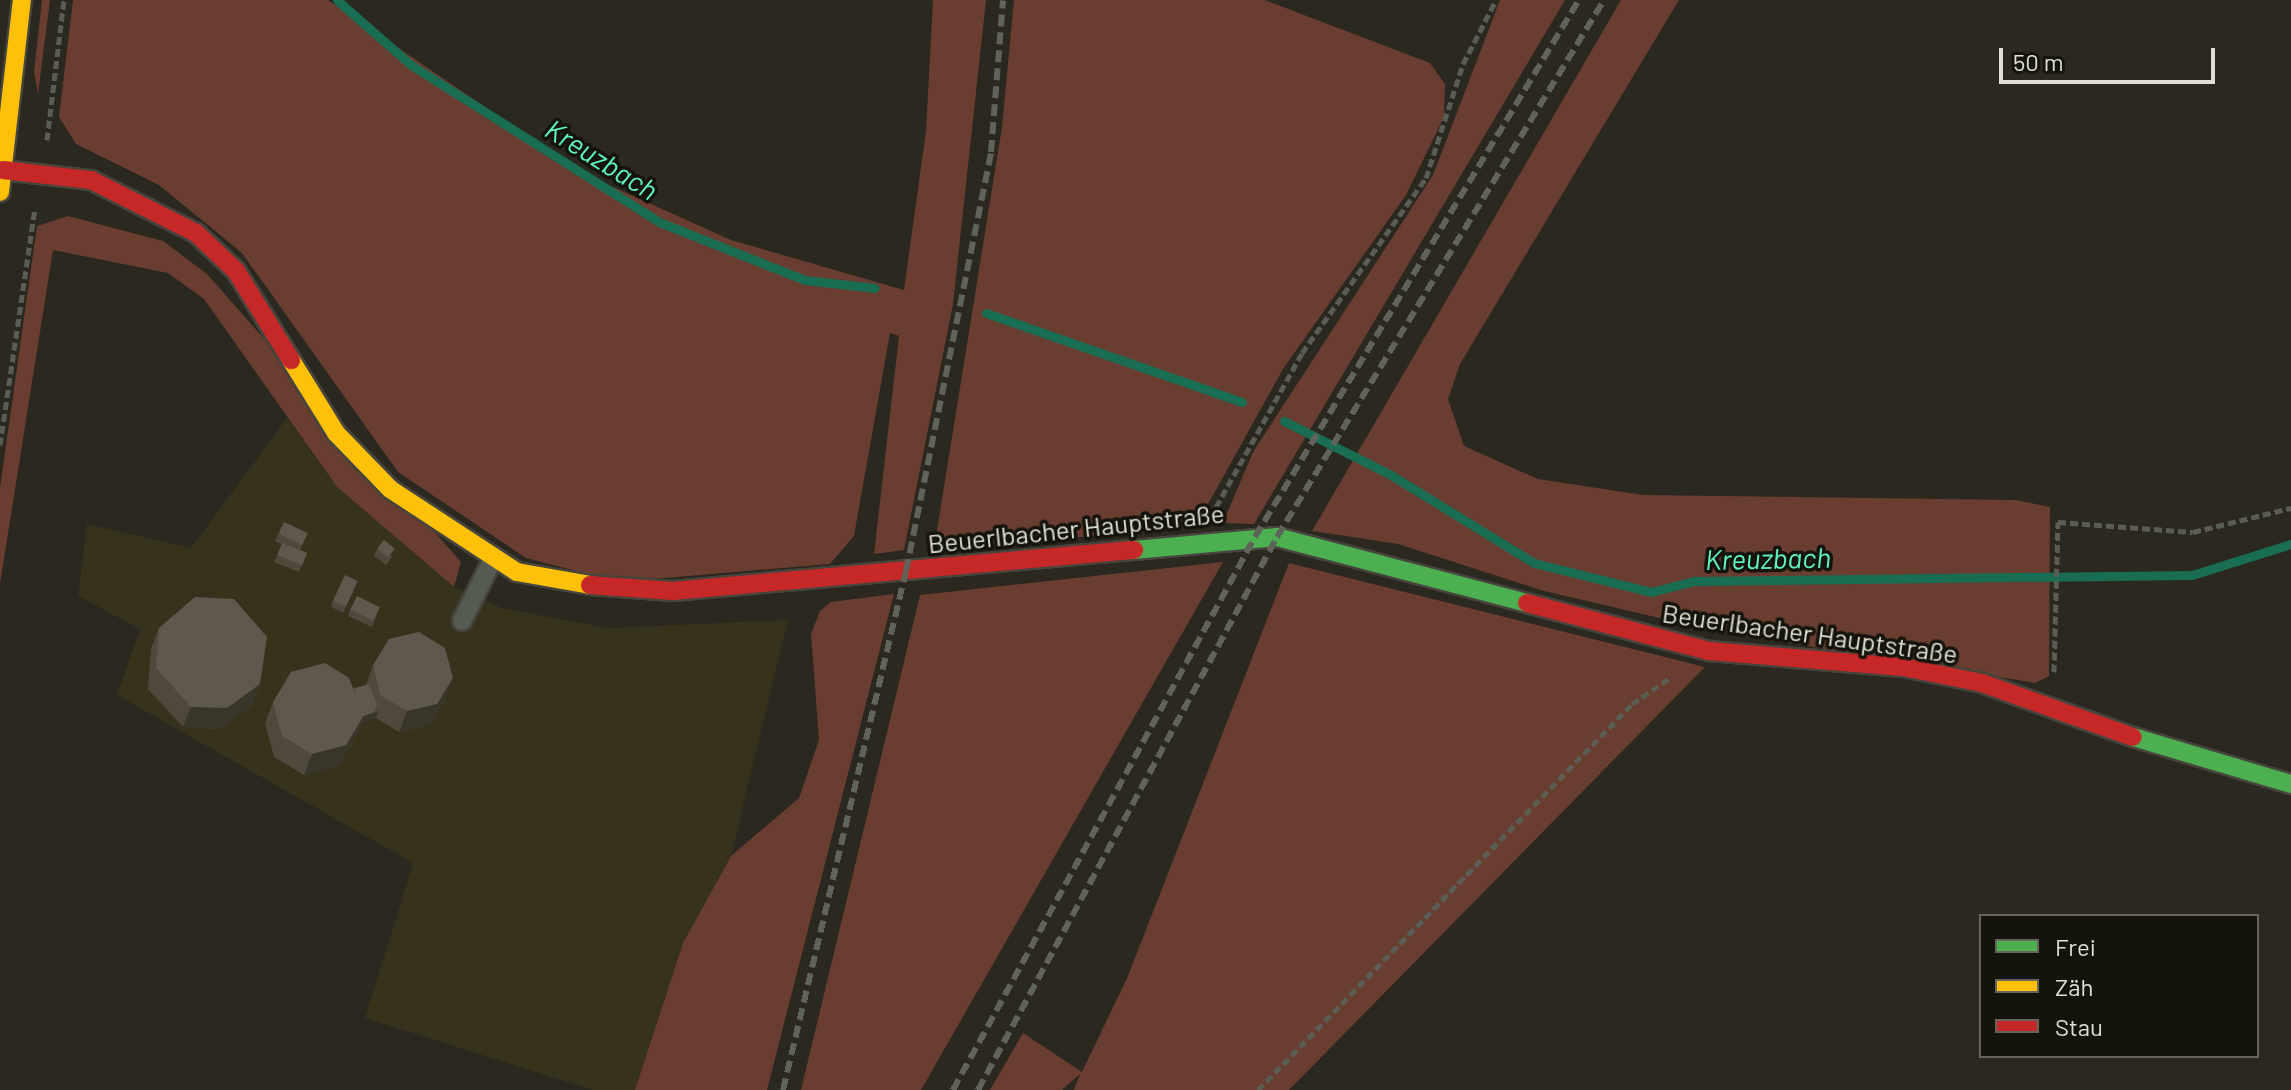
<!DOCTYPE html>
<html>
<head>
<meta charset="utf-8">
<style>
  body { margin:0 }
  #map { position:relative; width:2291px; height:1090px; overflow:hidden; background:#2a281f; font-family:Barlow,sans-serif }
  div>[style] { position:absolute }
  .built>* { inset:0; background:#36321c }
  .green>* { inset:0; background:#693d2f }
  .stream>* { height:9px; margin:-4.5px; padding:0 4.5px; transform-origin:4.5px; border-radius:4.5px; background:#196d52 }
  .path>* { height:5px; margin-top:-2.5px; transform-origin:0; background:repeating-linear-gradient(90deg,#5a5d54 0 8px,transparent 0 12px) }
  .roads { filter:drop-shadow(2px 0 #46443d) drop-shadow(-2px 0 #46443d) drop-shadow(0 2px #46443d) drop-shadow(0 -2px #46443d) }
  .lane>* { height:18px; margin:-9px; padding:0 9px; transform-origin:9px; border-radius:9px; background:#565b51 }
  .fast>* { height:18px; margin:-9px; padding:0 9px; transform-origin:9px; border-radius:9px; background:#4caf50 }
  .slow>* { height:18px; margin:-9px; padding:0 9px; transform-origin:9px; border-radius:9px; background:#ffc107 }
  .jam>* { height:18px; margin:-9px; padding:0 9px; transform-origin:9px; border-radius:9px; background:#c62828 }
  .rail>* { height:6px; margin-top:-3px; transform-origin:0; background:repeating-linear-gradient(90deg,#60635a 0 12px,transparent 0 18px) }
  .wall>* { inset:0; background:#4f493c }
  .shaded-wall>* { inset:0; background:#3a352a }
  .building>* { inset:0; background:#5f594d; transform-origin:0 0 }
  span { translate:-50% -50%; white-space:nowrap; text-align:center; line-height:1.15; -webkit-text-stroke:7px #15140c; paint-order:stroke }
  .street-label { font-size:26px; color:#e0dfd3 }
  .water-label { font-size:28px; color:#5ff6c2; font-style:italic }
  .legend { position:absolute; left:1979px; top:914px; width:280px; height:144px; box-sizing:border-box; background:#15140c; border:2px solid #66655c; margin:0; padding:10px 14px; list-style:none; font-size:24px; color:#e0dfd3 }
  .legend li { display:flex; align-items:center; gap:16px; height:40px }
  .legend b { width:40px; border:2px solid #66655c }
  .scale { position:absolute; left:1999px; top:48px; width:216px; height:36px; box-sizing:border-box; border:4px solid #e0dfd3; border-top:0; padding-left:10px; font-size:24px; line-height:28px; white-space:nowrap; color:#e0dfd3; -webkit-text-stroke:6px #15140c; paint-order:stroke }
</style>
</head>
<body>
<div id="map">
  <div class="built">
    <i style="clip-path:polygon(287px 418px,337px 487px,454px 587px,502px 608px,608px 628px,788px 620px,731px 856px,683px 943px,635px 1090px,593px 1090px,365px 1018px,413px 863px,117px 695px,140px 629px,78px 596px,87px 524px,191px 548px)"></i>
  </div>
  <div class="green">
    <i style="clip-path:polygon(42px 0,50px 0,38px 94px,34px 72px)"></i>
    <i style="clip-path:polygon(73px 0,328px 0,582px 173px,731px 240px,904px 290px,926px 131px,933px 0,986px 0,953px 304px,904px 550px,874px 554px,899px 336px,890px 333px,854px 536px,830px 564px,618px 582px,526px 558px,398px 472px,242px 253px,159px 185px,76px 144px,59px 117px)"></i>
    <i style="clip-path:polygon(1014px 0,1265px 0,1430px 63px,1445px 84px,1444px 117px,1406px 195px,1283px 369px,1201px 517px,1178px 529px,934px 549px,1002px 127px)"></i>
    <i style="clip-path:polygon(1500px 0,1565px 0,1254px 524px,1223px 523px,1253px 452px,1433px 175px)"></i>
    <i style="clip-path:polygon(1621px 0,1679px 0,1460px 364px,1448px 399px,1464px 446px,1538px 479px,1643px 495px,2016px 500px,2050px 507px,2049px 676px,2035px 683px,1715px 631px,1544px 591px,1398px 544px,1312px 531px)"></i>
    <i style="clip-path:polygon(68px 216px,163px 241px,207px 274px,461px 562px,454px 587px,337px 487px,204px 299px,168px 273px,53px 250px,0 584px,0 488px,37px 226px)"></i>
    <i style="clip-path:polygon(1223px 562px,921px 1090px,801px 1090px,920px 595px)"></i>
    <i style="clip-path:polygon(1289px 563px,1705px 667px,1289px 1090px,1074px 1090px,1080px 1074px,1062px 1090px,990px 1090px,1023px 1033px,1082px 1072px,1128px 976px)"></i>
    <i style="clip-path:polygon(894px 594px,767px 1090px,635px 1090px,683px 943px,731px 856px,799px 798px,819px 740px,811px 634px,820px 611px,831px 602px)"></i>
  </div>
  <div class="stream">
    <i style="left:337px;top:0;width:98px;rotate:41.3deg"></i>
    <i style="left:411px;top:65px;width:294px;rotate:32.3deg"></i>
    <i style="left:659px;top:222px;width:157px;rotate:21.7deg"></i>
    <i style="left:805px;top:280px;width:70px;rotate:6.5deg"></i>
    <i style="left:986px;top:313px;width:271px;rotate:19.2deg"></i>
    <i style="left:1284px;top:421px;width:120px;rotate:26.8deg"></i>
    <i style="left:1391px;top:475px;width:168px;rotate:31.6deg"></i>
    <i style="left:1534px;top:563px;width:121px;rotate:13.9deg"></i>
    <i style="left:1651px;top:592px;width:44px;rotate:-14.3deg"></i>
    <i style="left:1694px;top:581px;width:498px;rotate:-0.7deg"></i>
    <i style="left:2192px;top:575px;width:104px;rotate:-17.4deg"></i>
  </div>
  <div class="path">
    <i style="left:47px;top:140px;width:141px;rotate:-83.1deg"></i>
    <i style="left:0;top:445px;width:239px;rotate:-81.6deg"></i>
    <i style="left:1216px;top:507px;width:176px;rotate:-60.8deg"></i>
    <i style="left:1302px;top:353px;width:214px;rotate:-54.7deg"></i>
    <i style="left:1426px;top:178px;width:120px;rotate:-72deg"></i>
    <i style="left:1463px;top:64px;width:72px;rotate:-62.7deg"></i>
    <i style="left:2054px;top:672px;width:150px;rotate:-88.5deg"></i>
    <i style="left:2058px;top:522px;width:135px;rotate:4.2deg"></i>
    <i style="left:2193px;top:532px;width:101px;rotate:-13.8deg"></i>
    <i style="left:1258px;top:1090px;width:537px;rotate:-45.9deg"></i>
    <i style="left:1632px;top:704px;width:46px;rotate:-34.4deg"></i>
  </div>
  <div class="roads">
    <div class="lane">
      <i style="left:462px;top:621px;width:69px;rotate:-63.4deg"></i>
    </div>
    <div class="fast">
      <i style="left:1134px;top:550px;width:144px;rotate:-5.2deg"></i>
      <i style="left:1277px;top:537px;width:259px;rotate:14.8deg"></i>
      <i style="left:2133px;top:737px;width:165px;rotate:16.6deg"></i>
    </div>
    <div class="slow">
      <i style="left:0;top:192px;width:193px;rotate:-83.5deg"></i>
      <i style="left:291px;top:360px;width:86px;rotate:58.3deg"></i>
      <i style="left:336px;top:433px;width:78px;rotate:46deg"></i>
      <i style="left:390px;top:489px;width:152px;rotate:33.2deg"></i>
      <i style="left:517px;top:572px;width:74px;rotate:10.1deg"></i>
    </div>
    <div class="jam">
      <i style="left:3px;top:170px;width:89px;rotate:6.5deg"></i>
      <i style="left:91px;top:180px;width:118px;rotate:26.8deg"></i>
      <i style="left:196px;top:233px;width:55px;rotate:43.5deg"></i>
      <i style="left:236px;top:271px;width:105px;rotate:58.3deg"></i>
      <i style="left:590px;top:585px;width:83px;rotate:4.1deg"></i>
      <i style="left:673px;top:591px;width:463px;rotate:-5.1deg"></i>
      <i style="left:1527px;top:603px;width:188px;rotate:14.8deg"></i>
      <i style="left:1709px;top:651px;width:195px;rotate:4.7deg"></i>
      <i style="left:1903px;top:667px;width:81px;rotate:11.4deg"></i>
      <i style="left:1982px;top:683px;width:160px;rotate:19.7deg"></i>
    </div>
  </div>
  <div class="rail">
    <i style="left:783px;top:1090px;width:533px;rotate:-76.67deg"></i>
    <i style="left:906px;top:571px;width:428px;rotate:-78.5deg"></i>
    <i style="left:991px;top:152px;width:152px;rotate:-85.5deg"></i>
    <i style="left:953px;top:1090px;width:630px;rotate:-61.36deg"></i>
    <i style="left:1255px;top:537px;width:627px;rotate:-58.9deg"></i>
    <i style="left:978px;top:1090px;width:629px;rotate:-61.6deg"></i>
    <i style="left:1277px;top:537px;width:629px;rotate:-58.66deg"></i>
  </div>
  <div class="wall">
    <i style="clip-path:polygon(308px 533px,300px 550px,307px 553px,299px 572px,274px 562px,282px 544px,275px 541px,278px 534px)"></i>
    <i style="clip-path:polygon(377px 549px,393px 556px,386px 565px,374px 556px)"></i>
    <i style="clip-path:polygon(355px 588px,343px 613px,331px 607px,333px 600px)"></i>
    <i style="clip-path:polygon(380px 607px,372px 627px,348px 616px,350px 609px)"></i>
    <i style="clip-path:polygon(159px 628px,260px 684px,252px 705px,219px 729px,183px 727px,148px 689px,151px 649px)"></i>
    <i style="clip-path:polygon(373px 665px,445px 699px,429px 725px,399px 732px,376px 718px,361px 723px,356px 736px,338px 766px,304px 775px,274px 757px,265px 723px,273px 702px,354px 688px,366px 685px)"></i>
  </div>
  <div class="shaded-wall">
    <i style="clip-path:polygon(453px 678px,445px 699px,429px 725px,399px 732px,407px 711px)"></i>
    <i style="clip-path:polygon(260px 684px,252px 705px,219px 729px,183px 727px,191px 707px)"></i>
    <i style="clip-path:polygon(379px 711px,376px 718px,361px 723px,356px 736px,338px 766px,304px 775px,312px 754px,364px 716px)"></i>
  </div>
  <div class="building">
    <i style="left:284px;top:522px;width:26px;height:13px;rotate:25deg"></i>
    <i style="left:384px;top:540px;width:14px;height:11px;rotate:39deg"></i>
    <i style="left:282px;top:543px;width:27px;height:13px;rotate:22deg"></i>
    <i style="left:345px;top:575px;width:14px;height:28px;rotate:25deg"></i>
    <i style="left:357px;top:596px;width:25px;height:15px;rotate:26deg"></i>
    <i style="clip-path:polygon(195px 597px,234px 599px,267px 637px,260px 684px,227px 708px,191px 707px,156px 668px,159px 628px)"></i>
    <i style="clip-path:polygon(419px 632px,445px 648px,453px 678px,437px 704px,407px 711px,380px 695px,373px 665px,389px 639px)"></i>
    <i style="clip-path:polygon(325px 663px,349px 678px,364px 715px,346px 745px,312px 754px,282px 736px,273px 702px,291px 672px)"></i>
    <i style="clip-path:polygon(369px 684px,377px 705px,374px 712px,363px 716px,354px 689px)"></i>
  </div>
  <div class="street-label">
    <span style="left:1076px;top:528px;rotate:-6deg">Beuerlbacher Hauptstraße</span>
    <span style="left:1810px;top:633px;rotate:8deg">Beuerlbacher Hauptstraße</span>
  </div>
  <div class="water-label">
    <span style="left:602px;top:159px;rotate:32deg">Kreuzbach</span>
    <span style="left:1768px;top:558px;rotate:-1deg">Kreuzbach</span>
  </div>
  <ul class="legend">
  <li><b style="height:10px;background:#4caf50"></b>Frei</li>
  <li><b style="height:10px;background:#ffc107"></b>Zäh</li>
  <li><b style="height:10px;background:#c62828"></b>Stau</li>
  </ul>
  <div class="scale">50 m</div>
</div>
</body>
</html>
